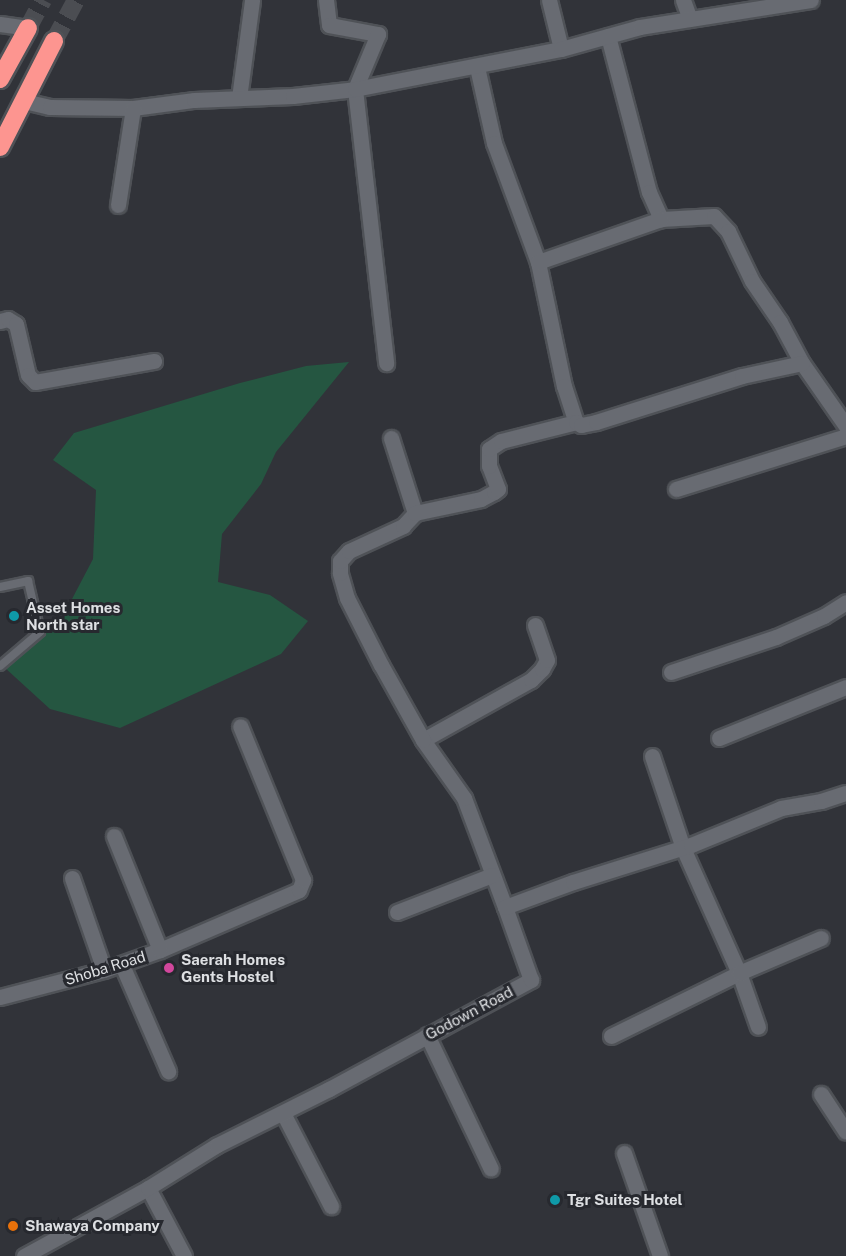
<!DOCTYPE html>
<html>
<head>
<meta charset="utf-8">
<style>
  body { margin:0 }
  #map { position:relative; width:846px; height:1256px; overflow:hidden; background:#313339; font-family:"Public Sans",sans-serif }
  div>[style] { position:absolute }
  .green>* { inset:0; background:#255641 }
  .highway-tunnel>* { height:18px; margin-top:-9px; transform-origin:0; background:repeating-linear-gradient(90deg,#4b4d52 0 18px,transparent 0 27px) }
  .roads { filter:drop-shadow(2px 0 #4f5257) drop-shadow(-2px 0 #4f5257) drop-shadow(0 2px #4f5257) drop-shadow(0 -2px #4f5257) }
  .lane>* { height:8px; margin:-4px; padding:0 4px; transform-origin:4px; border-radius:4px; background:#686b72 }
  .street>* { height:15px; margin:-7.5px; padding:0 7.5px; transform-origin:7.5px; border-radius:7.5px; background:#686b72 }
  .highway>* { height:18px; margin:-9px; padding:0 9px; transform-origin:9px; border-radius:9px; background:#fd9590 }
  .dots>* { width:16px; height:16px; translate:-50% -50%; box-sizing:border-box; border:3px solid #27292f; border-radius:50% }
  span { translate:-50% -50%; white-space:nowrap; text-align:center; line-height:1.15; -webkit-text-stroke:6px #27292f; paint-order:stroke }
  .poi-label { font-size:15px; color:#dee0e3; font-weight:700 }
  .left { translate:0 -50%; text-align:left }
  .street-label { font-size:15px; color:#dee0e3 }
</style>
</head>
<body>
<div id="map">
  <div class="green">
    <i style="clip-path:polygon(349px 362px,276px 452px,261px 484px,222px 534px,218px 582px,270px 595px,308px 621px,281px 654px,120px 728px,50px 709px,4px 667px,61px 620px,93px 559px,96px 490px,53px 460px,74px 433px,240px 383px,306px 366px)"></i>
  </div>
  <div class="highway-tunnel">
    <i style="left:28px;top:28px;width:32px;rotate:-62deg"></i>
    <i style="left:54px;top:41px;width:47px;rotate:-61.8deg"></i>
  </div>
  <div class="roads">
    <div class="lane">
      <i style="left:0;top:587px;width:29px;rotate:-12deg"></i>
      <i style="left:28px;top:581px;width:52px;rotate:76.8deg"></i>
      <i style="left:40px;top:632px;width:52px;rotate:139.6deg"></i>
    </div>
    <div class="street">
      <i style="left:326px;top:0;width:25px;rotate:83deg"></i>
      <i style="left:329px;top:25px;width:50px;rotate:10.4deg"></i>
      <i style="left:378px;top:34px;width:60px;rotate:112.7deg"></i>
      <i style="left:355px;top:89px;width:276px;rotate:83.5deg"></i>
      <i style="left:549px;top:0;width:50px;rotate:76.2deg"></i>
      <i style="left:683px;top:0;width:20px;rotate:70deg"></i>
      <i style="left:0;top:24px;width:28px;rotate:8deg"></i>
      <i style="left:608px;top:36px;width:161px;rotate:75.3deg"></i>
      <i style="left:649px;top:192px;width:30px;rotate:66deg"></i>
      <i style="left:661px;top:219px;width:53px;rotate:-3.2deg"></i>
      <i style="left:714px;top:216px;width:21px;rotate:47deg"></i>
      <i style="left:728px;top:231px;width:55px;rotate:64.4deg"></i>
      <i style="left:752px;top:281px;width:50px;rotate:55.7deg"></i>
      <i style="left:780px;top:322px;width:47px;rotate:61.8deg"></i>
      <i style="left:802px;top:363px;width:77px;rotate:55.1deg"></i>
      <i style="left:477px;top:67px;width:78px;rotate:77.4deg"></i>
      <i style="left:494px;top:143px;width:127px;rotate:69.7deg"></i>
      <i style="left:538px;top:262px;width:127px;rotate:78.2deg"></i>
      <i style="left:564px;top:386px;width:38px;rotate:72deg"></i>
      <i style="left:239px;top:98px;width:99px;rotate:-82.4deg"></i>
      <i style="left:24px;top:101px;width:27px;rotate:13deg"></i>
      <i style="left:50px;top:107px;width:83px;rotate:0.7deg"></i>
      <i style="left:133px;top:108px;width:62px;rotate:-7.5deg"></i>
      <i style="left:194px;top:100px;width:99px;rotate:-2.3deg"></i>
      <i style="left:293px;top:96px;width:62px;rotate:-6.4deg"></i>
      <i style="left:355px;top:89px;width:210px;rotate:-11deg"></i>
      <i style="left:561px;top:49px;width:82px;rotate:-15.6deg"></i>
      <i style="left:640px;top:27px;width:173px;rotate:-9deg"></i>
      <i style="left:118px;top:205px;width:98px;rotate:-81.2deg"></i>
      <i style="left:538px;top:262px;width:130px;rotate:-19.3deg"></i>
      <i style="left:0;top:321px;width:8px;rotate:-14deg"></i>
      <i style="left:8px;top:319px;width:9px;rotate:32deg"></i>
      <i style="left:16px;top:324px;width:52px;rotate:76.8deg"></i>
      <i style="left:28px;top:375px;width:10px;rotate:45deg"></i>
      <i style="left:35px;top:382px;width:121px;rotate:-10deg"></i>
      <i style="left:391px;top:438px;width:79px;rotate:72.3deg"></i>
      <i style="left:676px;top:489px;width:178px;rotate:-17.3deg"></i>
      <i style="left:671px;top:672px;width:111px;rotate:-18.4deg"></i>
      <i style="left:776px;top:637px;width:52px;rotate:-23.6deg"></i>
      <i style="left:824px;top:616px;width:26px;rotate:-32deg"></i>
      <i style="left:719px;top:738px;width:137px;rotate:-21.9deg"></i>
      <i style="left:423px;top:740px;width:124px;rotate:-29.1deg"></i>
      <i style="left:531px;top:680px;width:16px;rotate:-45deg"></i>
      <i style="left:542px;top:669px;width:10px;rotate:-61deg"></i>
      <i style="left:547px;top:660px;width:37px;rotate:-109deg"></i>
      <i style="left:652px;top:756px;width:97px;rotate:71.4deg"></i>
      <i style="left:683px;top:848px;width:137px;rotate:65.9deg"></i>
      <i style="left:739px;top:973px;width:57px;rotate:70.6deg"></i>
      <i style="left:72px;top:878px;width:97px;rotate:70.8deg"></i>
      <i style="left:505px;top:907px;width:116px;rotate:-110.6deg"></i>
      <i style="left:464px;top:798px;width:71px;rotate:-125.3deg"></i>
      <i style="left:423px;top:740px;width:86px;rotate:-119.2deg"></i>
      <i style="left:381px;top:665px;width:75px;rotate:-116.9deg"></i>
      <i style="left:347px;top:598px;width:26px;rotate:-106deg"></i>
      <i style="left:340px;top:573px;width:12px;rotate:-90deg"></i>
      <i style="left:340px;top:561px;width:13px;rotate:-48deg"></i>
      <i style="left:349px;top:551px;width:60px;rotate:-24.8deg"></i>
      <i style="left:403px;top:526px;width:18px;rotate:-47deg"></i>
      <i style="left:415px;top:513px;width:67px;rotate:-12deg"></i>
      <i style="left:481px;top:499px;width:15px;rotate:-28deg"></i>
      <i style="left:494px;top:492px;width:5px;rotate:-37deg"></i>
      <i style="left:498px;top:489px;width:25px;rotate:-111deg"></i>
      <i style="left:489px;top:466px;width:17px;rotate:-90deg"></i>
      <i style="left:489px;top:449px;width:14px;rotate:-34deg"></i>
      <i style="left:501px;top:441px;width:77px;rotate:-14.2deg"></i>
      <i style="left:576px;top:422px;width:6px;rotate:31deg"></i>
      <i style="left:581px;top:425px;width:15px;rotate:-11deg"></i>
      <i style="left:596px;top:422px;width:153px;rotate:-17.5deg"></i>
      <i style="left:742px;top:376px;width:61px;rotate:-12.2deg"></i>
      <i style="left:397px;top:912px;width:102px;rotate:-21.3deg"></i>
      <i style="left:160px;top:950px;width:151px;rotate:-23.3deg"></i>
      <i style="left:299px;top:890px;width:11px;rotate:-68deg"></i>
      <i style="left:303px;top:880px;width:166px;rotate:-112.2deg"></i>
      <i style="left:122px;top:965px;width:116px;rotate:66.5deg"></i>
      <i style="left:0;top:997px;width:107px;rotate:-14.6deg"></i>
      <i style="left:104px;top:970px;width:59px;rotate:-19.7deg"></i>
      <i style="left:160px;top:950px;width:123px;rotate:-112deg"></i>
      <i style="left:427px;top:1035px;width:148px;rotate:64.5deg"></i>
      <i style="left:611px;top:1036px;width:143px;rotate:-26.2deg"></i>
      <i style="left:739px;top:973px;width:89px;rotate:-23.1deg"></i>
      <i style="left:821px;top:1094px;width:45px;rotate:56.7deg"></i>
      <i style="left:283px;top:1113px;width:105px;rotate:62.7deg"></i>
      <i style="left:624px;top:1153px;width:109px;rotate:70.7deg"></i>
      <i style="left:148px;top:1188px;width:77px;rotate:62.1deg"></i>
      <i style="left:24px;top:1256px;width:141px;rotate:-28.7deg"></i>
      <i style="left:148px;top:1188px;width:81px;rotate:-31.9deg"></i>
      <i style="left:217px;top:1145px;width:125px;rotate:-26.6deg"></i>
      <i style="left:329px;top:1089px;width:230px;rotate:-28.4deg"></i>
      <i style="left:531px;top:980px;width:77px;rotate:-109.6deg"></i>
      <i style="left:505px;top:907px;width:72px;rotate:-20.2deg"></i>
      <i style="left:573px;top:882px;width:124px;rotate:-17.4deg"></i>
      <i style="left:691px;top:845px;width:97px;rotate:-22.3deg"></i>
      <i style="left:781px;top:808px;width:41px;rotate:-9.9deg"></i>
      <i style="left:821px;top:801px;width:26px;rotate:-18deg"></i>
    </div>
    <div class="highway">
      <i style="left:0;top:79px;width:58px;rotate:-61.2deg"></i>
      <i style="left:0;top:147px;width:119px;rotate:-63deg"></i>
    </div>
  </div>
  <div class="dots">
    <i style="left:14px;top:616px;background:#0f9aa8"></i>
    <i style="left:169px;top:968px;background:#d1479c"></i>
    <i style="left:555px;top:1200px;background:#0f9aa8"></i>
    <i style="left:13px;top:1226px;background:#e8710a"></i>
  </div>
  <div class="poi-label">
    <span class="left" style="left:26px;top:616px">Asset Homes<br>North star</span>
    <span class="left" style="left:181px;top:968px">Saerah Homes<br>Gents Hostel</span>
    <span class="left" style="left:567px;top:1200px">Tgr Suites Hotel</span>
    <span class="left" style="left:25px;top:1226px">Shawaya Company</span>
  </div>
  <div class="street-label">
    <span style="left:105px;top:968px;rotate:-17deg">Shoba Road</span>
    <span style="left:469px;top:1013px;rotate:-28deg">Godown Road</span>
  </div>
</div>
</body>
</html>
